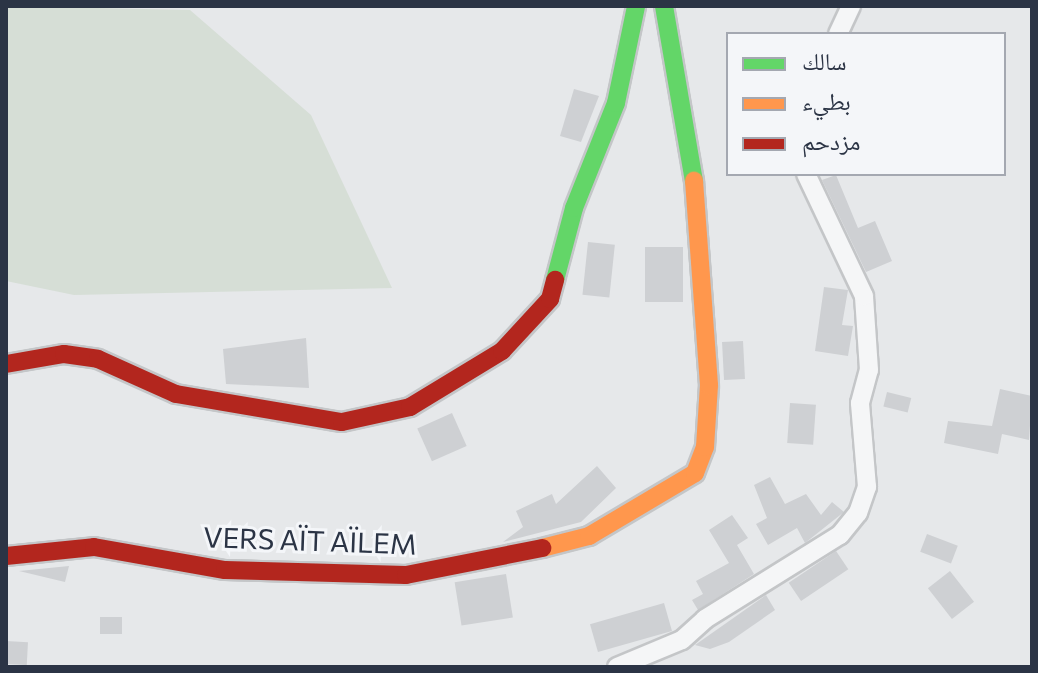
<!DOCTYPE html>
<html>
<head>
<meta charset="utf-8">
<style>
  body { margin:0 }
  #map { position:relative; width:1038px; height:673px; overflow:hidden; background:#e6e8ea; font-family:Commissioner,"Noto Naskh Arabic",sans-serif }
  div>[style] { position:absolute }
  .green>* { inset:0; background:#d6ded6 }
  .building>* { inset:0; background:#ced0d3; transform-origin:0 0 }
  .roads { filter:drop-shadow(2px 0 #c4c6c8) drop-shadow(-2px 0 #c4c6c8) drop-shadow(0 2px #c4c6c8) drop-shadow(0 -2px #c4c6c8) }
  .street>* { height:18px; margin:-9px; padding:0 9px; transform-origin:9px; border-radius:9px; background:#f5f6f7 }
  .fast>* { height:18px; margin:-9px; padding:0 9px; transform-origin:9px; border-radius:9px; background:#63d668 }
  .slow>* { height:18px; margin:-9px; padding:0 9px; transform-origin:9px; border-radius:9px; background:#ff974d }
  .jam>* { height:18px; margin:-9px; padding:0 9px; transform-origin:9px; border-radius:9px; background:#b3261e }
  span { translate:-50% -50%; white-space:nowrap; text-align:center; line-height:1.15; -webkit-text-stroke:6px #f4f6f9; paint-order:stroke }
  .street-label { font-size:28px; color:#2b3445 }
  .frame { position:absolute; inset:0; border:8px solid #2b3445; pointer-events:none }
  .legend { position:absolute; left:726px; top:32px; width:280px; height:144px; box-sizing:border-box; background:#f4f6f9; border:2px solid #a4a8b1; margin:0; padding:10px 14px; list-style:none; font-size:24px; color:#2b3445 }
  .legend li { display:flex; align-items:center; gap:16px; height:40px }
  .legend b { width:40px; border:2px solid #a4a8b1 }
</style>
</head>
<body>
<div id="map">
  <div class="green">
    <i style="clip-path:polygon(6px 6px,190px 10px,311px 115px,392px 288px,74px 295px,6px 281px)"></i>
  </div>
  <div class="building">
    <i style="clip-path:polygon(574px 89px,599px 96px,581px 142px,560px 136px)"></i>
    <i style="clip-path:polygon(836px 175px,858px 228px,875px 221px,892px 261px,866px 272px,822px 180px)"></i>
    <i style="left:588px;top:242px;width:27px;height:53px;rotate:6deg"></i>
    <i style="left:645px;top:247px;width:38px;height:55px"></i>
    <i style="clip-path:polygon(824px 287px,848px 290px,842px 325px,853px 326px,848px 356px,815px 351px)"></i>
    <i style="clip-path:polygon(306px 338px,309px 388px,226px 384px,223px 349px)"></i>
    <i style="left:743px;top:341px;width:38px;height:21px;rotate:87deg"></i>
    <i style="clip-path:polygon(1000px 389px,1032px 396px,1029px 440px,1002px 434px,998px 454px,944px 443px,948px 421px,992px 426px)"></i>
    <i style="left:887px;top:392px;width:25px;height:15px;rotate:14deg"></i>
    <i style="left:790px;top:403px;width:26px;height:40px;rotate:4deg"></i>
    <i style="left:452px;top:413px;width:36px;height:38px;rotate:66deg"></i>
    <i style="clip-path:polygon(597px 466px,616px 488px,581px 522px,503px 542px,523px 527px,516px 511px,552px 494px,556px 504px)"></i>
    <i style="clip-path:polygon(770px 477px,785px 504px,806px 494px,821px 515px,832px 502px,844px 512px,805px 543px,797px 528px,768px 545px,756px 524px,767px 518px,754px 485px)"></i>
    <i style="clip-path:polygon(732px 515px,748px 538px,737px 545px,754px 574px,698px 610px,692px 600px,703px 594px,696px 581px,729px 563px,709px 530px)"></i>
    <i style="left:927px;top:534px;width:33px;height:19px;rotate:21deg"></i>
    <i style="left:836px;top:551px;width:22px;height:57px;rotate:56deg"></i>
    <i style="clip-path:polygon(69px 566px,65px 582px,19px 571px)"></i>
    <i style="left:950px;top:571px;width:39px;height:28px;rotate:52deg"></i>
    <i style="left:506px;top:574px;width:44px;height:52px;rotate:81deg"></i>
    <i style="clip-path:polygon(766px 595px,775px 610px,729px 642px,710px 649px,695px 645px)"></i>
    <i style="left:664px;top:603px;width:29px;height:77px;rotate:74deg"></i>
    <i style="left:122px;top:617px;width:17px;height:22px;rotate:90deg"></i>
    <i style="left:6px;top:641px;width:22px;height:23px;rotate:3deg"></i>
  </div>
  <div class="roads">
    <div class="street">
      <i style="left:838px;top:34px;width:31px;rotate:-65deg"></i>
      <i style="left:617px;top:667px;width:70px;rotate:-22.6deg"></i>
      <i style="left:682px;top:640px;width:31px;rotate:-42deg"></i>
      <i style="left:705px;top:619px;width:159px;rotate:-31.9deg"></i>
      <i style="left:840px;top:535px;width:28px;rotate:-51deg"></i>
      <i style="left:858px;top:513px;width:28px;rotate:-71deg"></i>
      <i style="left:867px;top:487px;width:84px;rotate:-94.8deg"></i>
      <i style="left:860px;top:403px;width:34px;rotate:-75deg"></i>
      <i style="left:869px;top:370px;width:74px;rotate:-93.9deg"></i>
      <i style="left:864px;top:296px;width:135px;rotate:-115.4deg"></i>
    </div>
    <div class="fast">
      <i style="left:664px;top:6px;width:178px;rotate:80.3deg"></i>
      <i style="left:555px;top:280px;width:74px;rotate:-75.2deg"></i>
      <i style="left:574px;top:208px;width:113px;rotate:-68.2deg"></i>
      <i style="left:616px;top:103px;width:99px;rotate:-78.3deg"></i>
    </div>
    <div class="slow">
      <i style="left:542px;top:548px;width:49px;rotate:-14.3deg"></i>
      <i style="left:589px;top:536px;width:123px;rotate:-30.7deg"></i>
      <i style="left:695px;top:473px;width:28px;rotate:-69deg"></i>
      <i style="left:705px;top:447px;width:62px;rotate:-86.3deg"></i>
      <i style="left:709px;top:385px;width:205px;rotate:-94.2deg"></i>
    </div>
    <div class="jam">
      <i style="left:6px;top:364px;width:59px;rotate:-9.8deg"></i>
      <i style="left:64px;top:354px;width:34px;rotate:8deg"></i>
      <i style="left:98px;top:359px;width:85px;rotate:24.2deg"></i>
      <i style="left:176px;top:394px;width:168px;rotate:9.6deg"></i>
      <i style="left:342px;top:422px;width:70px;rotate:-12.4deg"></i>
      <i style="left:410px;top:407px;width:108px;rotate:-31.3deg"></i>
      <i style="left:502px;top:351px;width:71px;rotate:-47.3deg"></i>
      <i style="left:550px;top:299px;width:20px;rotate:-75deg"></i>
      <i style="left:6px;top:556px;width:88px;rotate:-5.8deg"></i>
      <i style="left:94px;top:547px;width:133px;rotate:10deg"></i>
      <i style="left:225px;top:570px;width:181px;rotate:1.6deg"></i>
      <i style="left:406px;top:575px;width:139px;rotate:-11.2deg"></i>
    </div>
  </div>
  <div class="street-label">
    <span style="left:310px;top:540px;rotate:2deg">VERS AÏT AÏLEM</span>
  </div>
  <div class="frame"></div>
  <ul class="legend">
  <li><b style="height:10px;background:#63d668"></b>سالك</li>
  <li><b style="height:10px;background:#ff974d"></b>بطيء</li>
  <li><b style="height:10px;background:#b3261e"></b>مزدحم</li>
  </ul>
</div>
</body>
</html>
